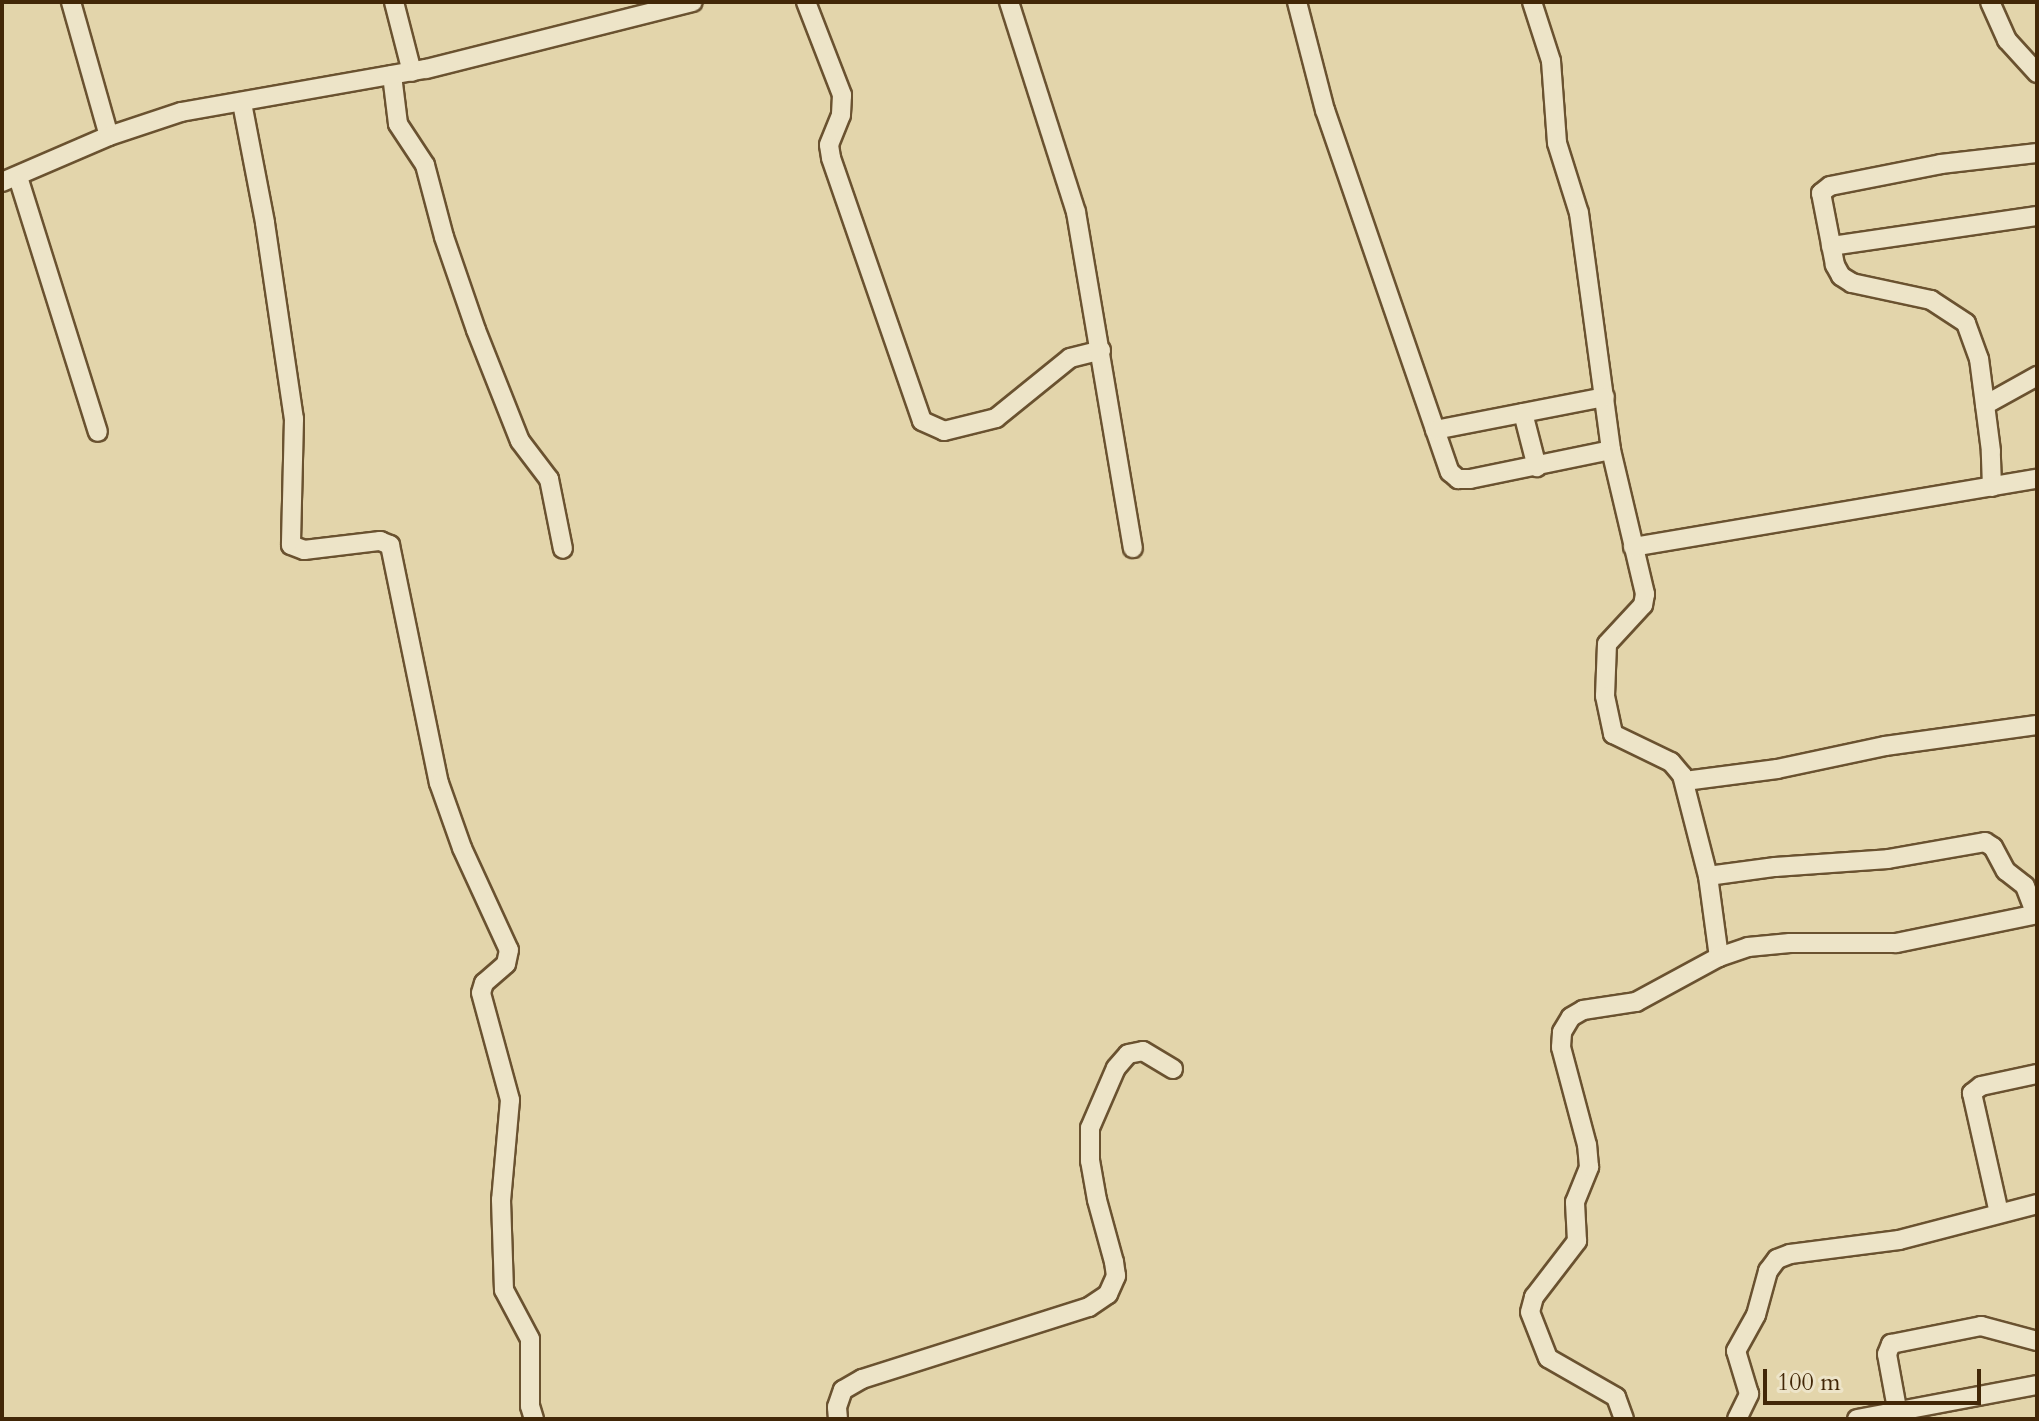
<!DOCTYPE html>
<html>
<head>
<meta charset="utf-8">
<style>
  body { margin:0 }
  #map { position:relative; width:2039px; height:1421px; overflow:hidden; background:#e3d5ab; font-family:Cardo,serif }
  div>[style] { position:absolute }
  .roads { filter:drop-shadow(2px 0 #6a5230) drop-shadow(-2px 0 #6a5230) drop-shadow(0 2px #6a5230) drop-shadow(0 -2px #6a5230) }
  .minor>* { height:18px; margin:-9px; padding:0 9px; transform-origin:9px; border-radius:9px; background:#ede4c8 }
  span { translate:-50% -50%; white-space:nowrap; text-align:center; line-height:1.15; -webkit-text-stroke:6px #ede4c8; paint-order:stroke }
  .frame { position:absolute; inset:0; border:4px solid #422707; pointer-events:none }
  .scale { position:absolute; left:1763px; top:1369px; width:218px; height:36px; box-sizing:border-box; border:4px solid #422707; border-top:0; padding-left:10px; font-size:24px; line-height:28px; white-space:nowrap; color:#422707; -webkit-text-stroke:6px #ede4c8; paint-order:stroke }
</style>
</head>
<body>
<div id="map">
  <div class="roads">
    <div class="minor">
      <i style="left:71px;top:2px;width:139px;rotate:74.2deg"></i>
      <i style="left:394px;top:2px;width:72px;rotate:75.6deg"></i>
      <i style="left:806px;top:2px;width:100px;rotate:68.8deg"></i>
      <i style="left:842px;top:95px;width:20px;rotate:93deg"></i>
      <i style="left:841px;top:115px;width:32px;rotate:112deg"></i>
      <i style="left:829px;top:145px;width:13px;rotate:81deg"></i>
      <i style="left:831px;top:158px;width:278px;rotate:70.9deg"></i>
      <i style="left:922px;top:421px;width:24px;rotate:24deg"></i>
      <i style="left:944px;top:431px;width:54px;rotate:-14deg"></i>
      <i style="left:996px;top:418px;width:95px;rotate:-39deg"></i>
      <i style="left:1070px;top:358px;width:32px;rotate:-14deg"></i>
      <i style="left:1009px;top:2px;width:220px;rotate:72.3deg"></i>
      <i style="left:1076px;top:212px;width:341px;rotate:80.4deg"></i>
      <i style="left:1297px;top:2px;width:112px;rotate:75.5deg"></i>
      <i style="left:1325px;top:110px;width:383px;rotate:71deg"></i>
      <i style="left:1450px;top:472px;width:11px;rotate:41deg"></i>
      <i style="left:1458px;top:479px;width:12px"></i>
      <i style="left:1470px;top:479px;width:144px;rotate:-11.6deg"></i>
      <i style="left:1532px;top:2px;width:62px;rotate:72.1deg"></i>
      <i style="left:1551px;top:61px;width:82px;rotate:85.8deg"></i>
      <i style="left:1557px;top:143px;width:73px;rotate:72.6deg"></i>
      <i style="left:1579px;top:213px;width:239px;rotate:82.3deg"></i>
      <i style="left:1611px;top:450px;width:148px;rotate:76.7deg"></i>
      <i style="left:1645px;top:594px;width:11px;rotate:100deg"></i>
      <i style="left:1643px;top:605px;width:53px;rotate:132.7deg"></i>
      <i style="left:1607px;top:644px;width:52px;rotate:92.2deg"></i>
      <i style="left:1605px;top:696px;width:39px;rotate:78deg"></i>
      <i style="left:1613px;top:734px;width:64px;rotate:25.8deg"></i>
      <i style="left:1671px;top:762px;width:17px;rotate:50deg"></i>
      <i style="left:1682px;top:775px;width:104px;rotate:75.6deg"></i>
      <i style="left:1708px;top:876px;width:82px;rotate:82.3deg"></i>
      <i style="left:1990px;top:2px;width:42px;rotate:65.9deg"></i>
      <i style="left:2007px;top:40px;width:45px;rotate:47.7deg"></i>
      <i style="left:392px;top:75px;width:49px;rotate:83deg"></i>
      <i style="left:398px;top:124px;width:49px;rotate:56.6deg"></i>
      <i style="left:425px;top:165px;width:74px;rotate:75.2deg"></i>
      <i style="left:444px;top:237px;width:98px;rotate:71deg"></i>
      <i style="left:476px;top:330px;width:119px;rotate:68.4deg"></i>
      <i style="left:520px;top:441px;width:48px;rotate:52.7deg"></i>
      <i style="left:549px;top:479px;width:71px;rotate:78.7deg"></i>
      <i style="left:242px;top:103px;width:122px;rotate:79.1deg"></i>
      <i style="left:265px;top:223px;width:198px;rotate:81.6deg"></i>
      <i style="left:294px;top:419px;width:126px;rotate:91.4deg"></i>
      <i style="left:291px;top:545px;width:14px;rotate:21deg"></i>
      <i style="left:304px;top:550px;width:77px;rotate:-6.8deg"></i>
      <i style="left:380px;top:541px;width:11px;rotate:22deg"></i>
      <i style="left:390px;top:545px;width:243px;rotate:78.4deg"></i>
      <i style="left:439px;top:783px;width:69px;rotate:70.5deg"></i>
      <i style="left:462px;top:848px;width:112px;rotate:65.3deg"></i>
      <i style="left:509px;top:950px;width:14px;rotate:102deg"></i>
      <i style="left:506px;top:964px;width:29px;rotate:139deg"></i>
      <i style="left:484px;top:983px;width:10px;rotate:107deg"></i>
      <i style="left:481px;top:993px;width:111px;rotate:74.8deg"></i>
      <i style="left:510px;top:1100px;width:100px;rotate:95.1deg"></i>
      <i style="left:501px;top:1200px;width:90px;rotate:88.1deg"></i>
      <i style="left:504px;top:1290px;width:55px;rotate:62deg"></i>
      <i style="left:530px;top:1339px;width:67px;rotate:90deg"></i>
      <i style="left:530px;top:1406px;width:14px;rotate:73deg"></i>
      <i style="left:18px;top:177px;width:267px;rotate:72.6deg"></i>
      <i style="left:2px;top:182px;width:116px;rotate:-23.3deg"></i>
      <i style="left:109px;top:136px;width:76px;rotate:-18.4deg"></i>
      <i style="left:181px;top:112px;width:249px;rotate:-10deg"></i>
      <i style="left:426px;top:69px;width:275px;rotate:-14.1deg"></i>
      <i style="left:1831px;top:246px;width:208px;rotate:-8.3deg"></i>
      <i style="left:1985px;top:405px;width:60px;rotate:-29.1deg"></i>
      <i style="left:1523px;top:413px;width:56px;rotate:75.5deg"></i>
      <i style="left:1435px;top:430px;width:173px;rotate:-11deg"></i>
      <i style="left:1992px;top:487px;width:36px;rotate:-92deg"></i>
      <i style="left:1991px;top:451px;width:93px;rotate:-97.4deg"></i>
      <i style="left:1979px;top:359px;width:38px;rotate:-110deg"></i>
      <i style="left:1966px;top:323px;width:42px;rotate:-146.7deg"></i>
      <i style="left:1931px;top:300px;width:81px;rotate:-167.9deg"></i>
      <i style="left:1852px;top:283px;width:13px;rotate:-148deg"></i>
      <i style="left:1841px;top:276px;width:13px;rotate:-119deg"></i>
      <i style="left:1835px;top:265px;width:73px;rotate:-101deg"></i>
      <i style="left:1821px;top:193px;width:11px;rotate:-38deg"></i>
      <i style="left:1830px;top:186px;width:113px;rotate:-11.2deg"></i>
      <i style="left:1941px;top:164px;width:97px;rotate:-6.5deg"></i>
      <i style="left:1633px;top:547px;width:410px;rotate:-9.6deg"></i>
      <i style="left:1685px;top:781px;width:93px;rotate:-7.4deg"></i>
      <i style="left:1777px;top:769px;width:110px;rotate:-12deg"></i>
      <i style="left:1885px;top:746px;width:153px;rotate:-7.9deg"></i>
      <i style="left:1708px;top:876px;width:68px;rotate:-7.7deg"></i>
      <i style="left:1775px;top:867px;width:113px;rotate:-4deg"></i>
      <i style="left:1888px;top:859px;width:98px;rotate:-9.9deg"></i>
      <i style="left:1985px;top:842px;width:9px;rotate:32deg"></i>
      <i style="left:1993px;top:847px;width:27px;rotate:62deg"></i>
      <i style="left:2006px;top:871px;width:24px;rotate:38deg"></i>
      <i style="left:2025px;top:886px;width:30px;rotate:69deg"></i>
      <i style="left:1999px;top:1213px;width:123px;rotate:-102.7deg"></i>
      <i style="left:1972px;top:1093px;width:11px;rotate:-38deg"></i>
      <i style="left:1981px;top:1086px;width:57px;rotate:-12.1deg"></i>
      <i style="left:1898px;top:1414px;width:61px;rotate:-100.4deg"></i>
      <i style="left:1887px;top:1354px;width:11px;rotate:-68deg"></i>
      <i style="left:1891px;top:1344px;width:92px;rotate:-11.3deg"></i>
      <i style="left:1981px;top:1326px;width:58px;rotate:15deg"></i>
      <i style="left:838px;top:1419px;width:12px;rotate:-95deg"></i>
      <i style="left:837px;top:1407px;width:18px;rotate:-71deg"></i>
      <i style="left:843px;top:1390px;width:22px;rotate:-30deg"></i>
      <i style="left:862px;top:1379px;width:238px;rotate:-17.6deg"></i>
      <i style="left:1089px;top:1307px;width:23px;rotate:-34deg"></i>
      <i style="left:1108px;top:1294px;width:20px;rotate:-66deg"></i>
      <i style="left:1116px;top:1276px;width:14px;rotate:-98deg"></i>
      <i style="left:1114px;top:1262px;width:64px;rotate:-105.3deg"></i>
      <i style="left:1097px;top:1200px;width:40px;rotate:-100deg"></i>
      <i style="left:1090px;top:1161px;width:33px;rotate:-90deg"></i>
      <i style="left:1090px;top:1128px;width:65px;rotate:-66.6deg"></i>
      <i style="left:1116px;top:1068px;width:18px;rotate:-49deg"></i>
      <i style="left:1128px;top:1054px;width:15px;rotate:-11deg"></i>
      <i style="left:1143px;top:1051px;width:35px;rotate:31deg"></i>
      <i style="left:1624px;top:1419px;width:23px;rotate:-110deg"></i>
      <i style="left:1616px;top:1397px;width:78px;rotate:-150.2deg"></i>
      <i style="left:1548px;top:1358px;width:49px;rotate:-111.4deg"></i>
      <i style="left:1530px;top:1312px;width:16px;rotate:-75deg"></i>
      <i style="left:1534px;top:1297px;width:71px;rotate:-52.5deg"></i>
      <i style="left:1577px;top:1241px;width:39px;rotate:-93deg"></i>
      <i style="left:1575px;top:1202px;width:38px;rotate:-68deg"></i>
      <i style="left:1589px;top:1167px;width:22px;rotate:-95deg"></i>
      <i style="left:1587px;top:1145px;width:101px;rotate:-104.9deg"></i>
      <i style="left:1561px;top:1047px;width:15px;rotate:-86deg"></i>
      <i style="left:1562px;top:1032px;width:17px;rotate:-59deg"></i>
      <i style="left:1571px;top:1017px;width:14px;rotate:-30deg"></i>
      <i style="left:1583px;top:1010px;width:54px;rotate:-8.6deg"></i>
      <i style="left:1636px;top:1002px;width:94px;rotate:-28.5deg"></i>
      <i style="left:1719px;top:957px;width:31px;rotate:-19deg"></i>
      <i style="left:1748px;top:947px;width:42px;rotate:-5.4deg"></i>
      <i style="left:1790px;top:943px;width:106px"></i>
      <i style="left:1896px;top:943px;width:144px;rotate:-11.6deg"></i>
      <i style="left:1737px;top:1419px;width:28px;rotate:-64deg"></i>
      <i style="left:1749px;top:1394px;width:45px;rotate:-106.8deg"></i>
      <i style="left:1736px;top:1351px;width:41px;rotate:-60.9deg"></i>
      <i style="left:1756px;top:1315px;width:46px;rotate:-74.7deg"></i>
      <i style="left:1768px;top:1271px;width:15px;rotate:-53deg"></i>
      <i style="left:1777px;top:1259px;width:14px;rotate:-21deg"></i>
      <i style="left:1790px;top:1254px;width:110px;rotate:-7.3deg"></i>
      <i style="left:1899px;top:1240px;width:143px;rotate:-14.6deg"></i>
      <i style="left:1857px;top:1419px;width:183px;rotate:-10.7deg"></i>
    </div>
  </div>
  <div class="frame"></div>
  <div class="scale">100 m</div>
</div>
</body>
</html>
